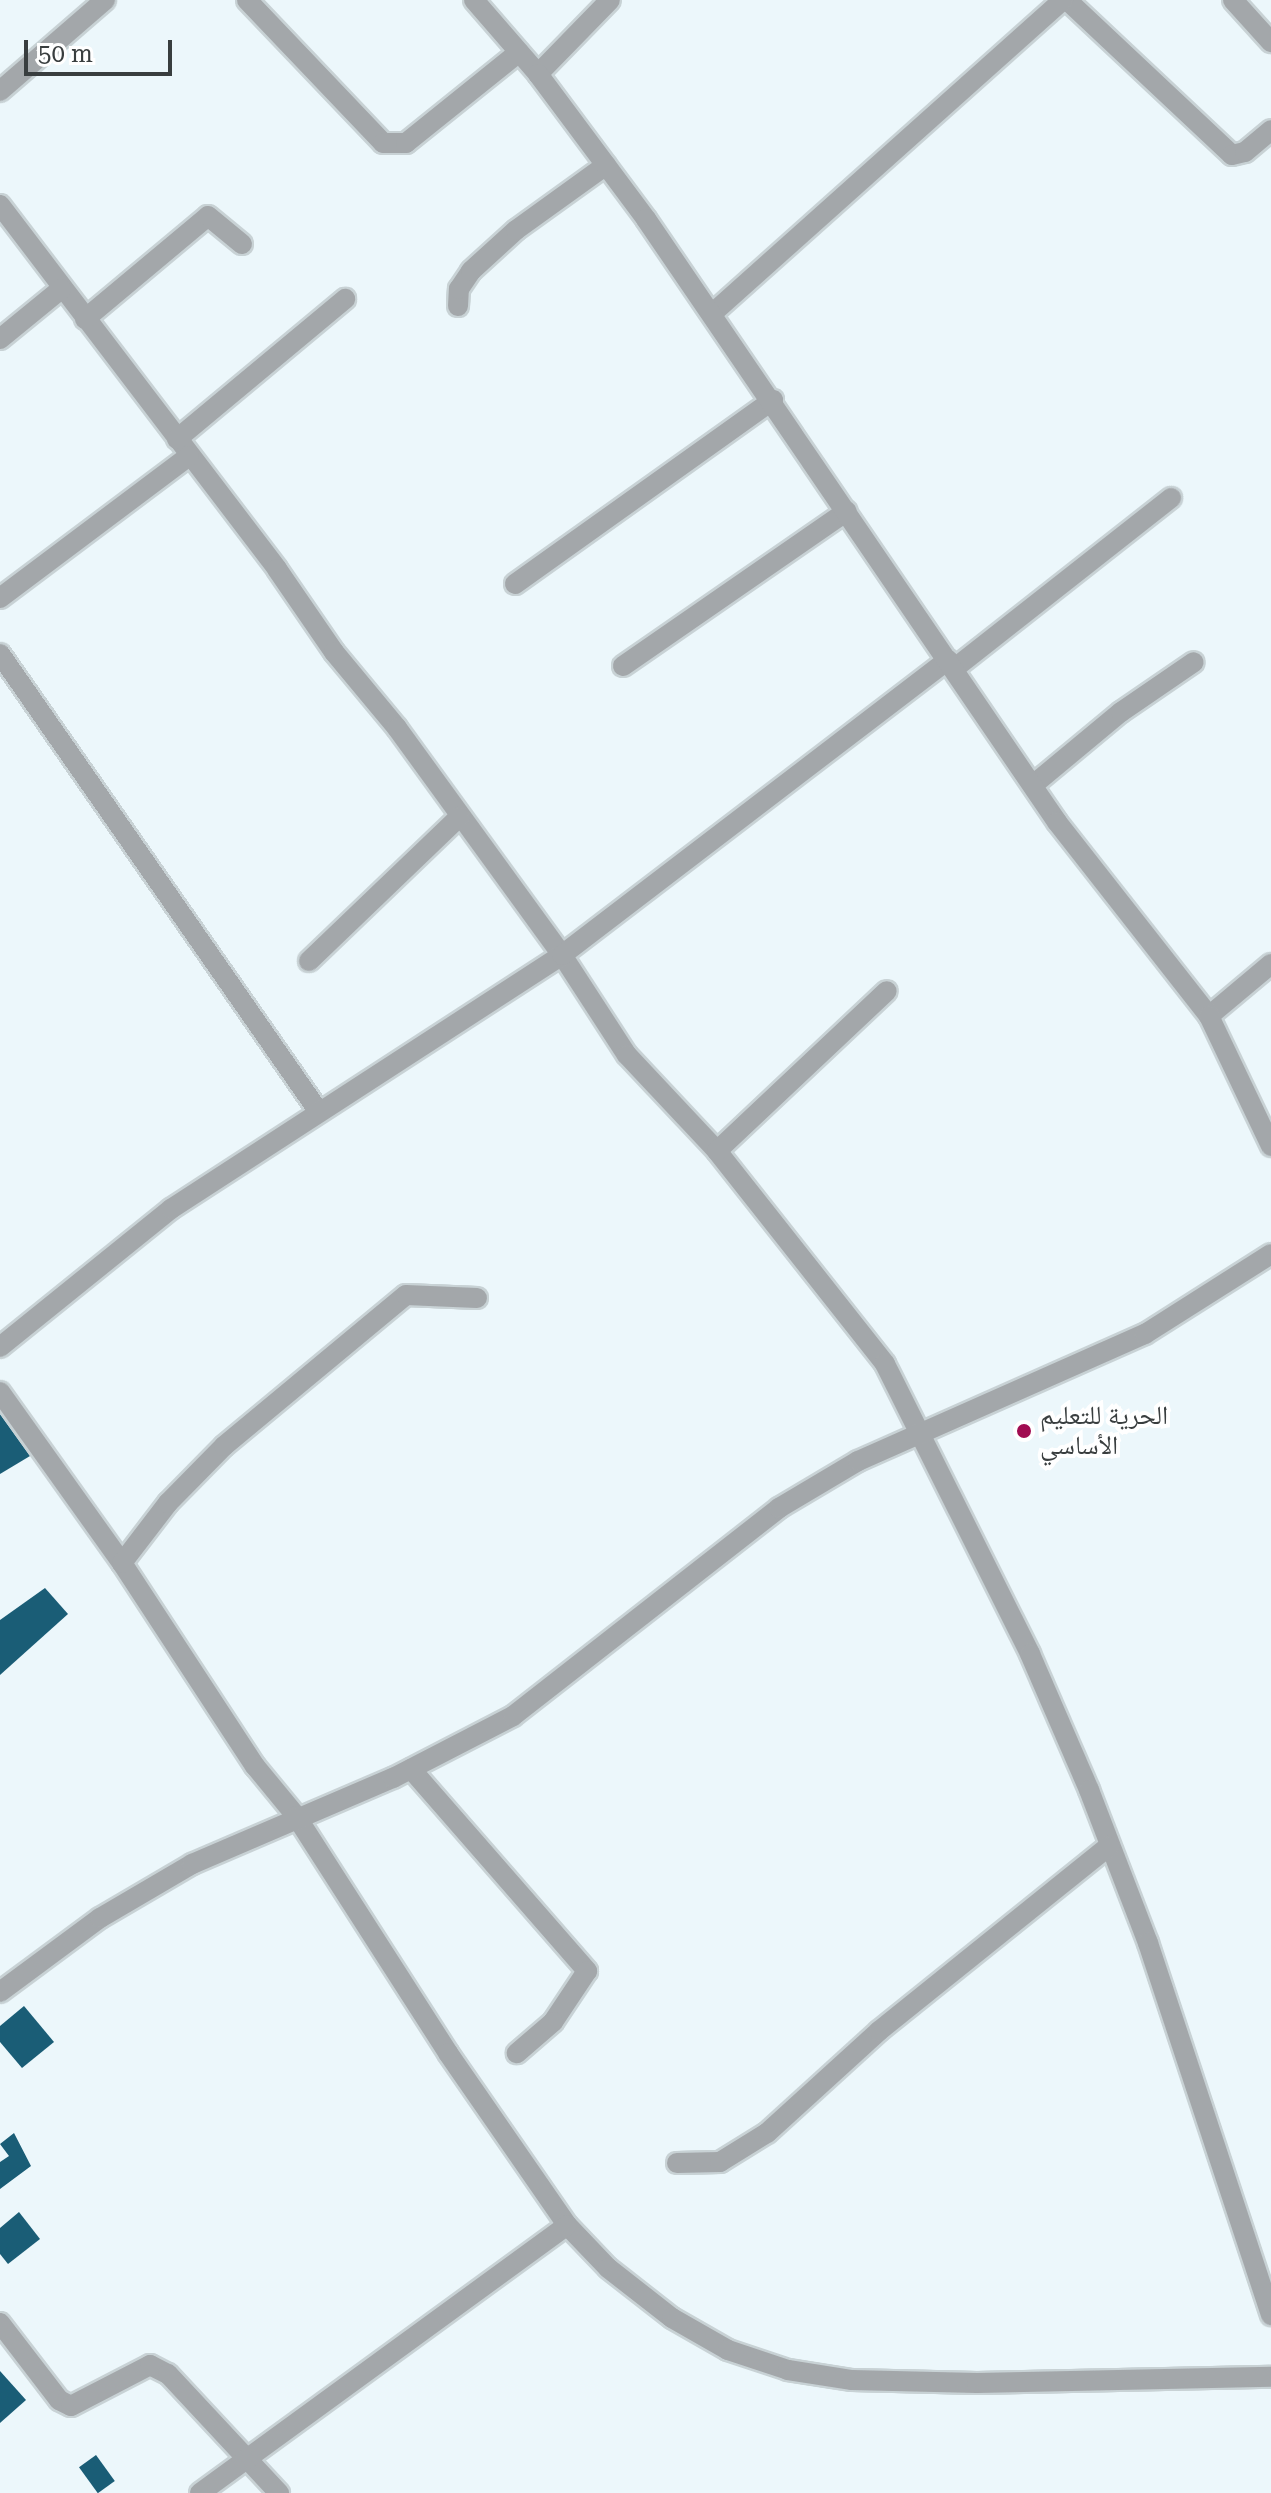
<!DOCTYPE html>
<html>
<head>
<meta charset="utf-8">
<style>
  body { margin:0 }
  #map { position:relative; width:1271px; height:2493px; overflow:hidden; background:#ecf7fb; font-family:"Roboto Serif","Noto Naskh Arabic",serif }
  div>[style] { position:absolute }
  .building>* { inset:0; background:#1a5d76; transform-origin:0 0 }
  .roads { filter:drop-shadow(2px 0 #c8d2d5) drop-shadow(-2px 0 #c8d2d5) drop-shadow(0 2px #c8d2d5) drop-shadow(0 -2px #c8d2d5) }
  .minor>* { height:20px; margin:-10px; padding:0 10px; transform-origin:10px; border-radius:10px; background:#a3a7aa }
  .tertiary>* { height:20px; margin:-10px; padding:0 10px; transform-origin:10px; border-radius:10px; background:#a3a7aa }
  .dots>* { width:22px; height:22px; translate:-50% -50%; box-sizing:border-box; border:4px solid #fff; border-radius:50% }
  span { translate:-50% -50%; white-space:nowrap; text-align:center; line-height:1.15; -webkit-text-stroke:8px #fff; paint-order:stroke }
  .poi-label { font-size:26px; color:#393e3f }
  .left { translate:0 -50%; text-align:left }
  .scale { position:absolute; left:24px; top:40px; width:148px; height:36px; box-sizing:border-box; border:4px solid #393e3f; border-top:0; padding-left:10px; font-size:24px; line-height:28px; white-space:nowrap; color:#393e3f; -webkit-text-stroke:6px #fff; paint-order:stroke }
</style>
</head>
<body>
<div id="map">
  <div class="building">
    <i style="clip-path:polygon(0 1414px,30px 1456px,0 1474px)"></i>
    <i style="clip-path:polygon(45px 1588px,68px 1614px,0 1675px,0 1620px)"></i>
    <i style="clip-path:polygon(24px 2006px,54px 2042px,22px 2068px,0 2042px,0 2026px)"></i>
    <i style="clip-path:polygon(14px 2133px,31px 2166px,0 2189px,0 2162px,9px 2156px,0 2144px)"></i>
    <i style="clip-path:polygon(19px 2212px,40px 2239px,8px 2264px,0 2254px,0 2228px)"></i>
    <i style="clip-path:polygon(0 2371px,26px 2400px,0 2423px)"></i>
    <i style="left:96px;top:2455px;width:32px;height:21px;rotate:54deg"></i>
  </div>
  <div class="roads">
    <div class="minor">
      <i style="left:247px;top:0;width:197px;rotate:46.4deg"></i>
      <i style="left:383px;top:143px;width:23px"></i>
      <i style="left:406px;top:143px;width:145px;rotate:-38.8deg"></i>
      <i style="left:1067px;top:0;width:226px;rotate:43.2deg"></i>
      <i style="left:1232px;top:155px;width:13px;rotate:-13deg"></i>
      <i style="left:1245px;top:152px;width:34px;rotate:-40deg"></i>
      <i style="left:1233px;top:0;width:57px;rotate:47.9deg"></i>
      <i style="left:538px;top:74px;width:103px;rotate:-45.8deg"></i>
      <i style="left:0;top:205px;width:457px;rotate:52.7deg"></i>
      <i style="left:277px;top:569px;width:101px;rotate:55.5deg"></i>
      <i style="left:334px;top:652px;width:99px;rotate:50.3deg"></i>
      <i style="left:397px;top:728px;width:281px;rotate:54deg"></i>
      <i style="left:562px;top:955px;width:119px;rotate:57deg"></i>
      <i style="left:627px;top:1055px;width:132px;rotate:46.8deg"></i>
      <i style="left:717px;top:1151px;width:271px;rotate:51.7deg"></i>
      <i style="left:885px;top:1364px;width:324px;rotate:63.4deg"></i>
      <i style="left:1030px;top:1654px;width:148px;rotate:66.5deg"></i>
      <i style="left:1089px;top:1790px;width:164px;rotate:68.9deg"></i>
      <i style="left:1148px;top:1943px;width:392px;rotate:71.7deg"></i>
      <i style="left:458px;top:306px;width:17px;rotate:-87deg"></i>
      <i style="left:459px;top:289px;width:22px;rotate:-56deg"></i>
      <i style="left:471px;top:271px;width:61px;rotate:-42.3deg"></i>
      <i style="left:516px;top:230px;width:111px;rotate:-35.8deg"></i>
      <i style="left:714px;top:312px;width:468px;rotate:-41.8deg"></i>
      <i style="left:85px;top:319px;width:160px;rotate:-39.9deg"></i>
      <i style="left:208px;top:216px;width:44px;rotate:39.5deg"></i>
      <i style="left:0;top:339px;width:79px;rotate:-39.3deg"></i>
      <i style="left:177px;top:439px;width:219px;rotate:-39.8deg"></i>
      <i style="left:515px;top:584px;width:317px;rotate:-35.5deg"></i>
      <i style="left:0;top:598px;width:236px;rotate:-36.9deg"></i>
      <i style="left:0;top:654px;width:558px;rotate:55.14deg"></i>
      <i style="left:623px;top:666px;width:272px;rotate:-34.7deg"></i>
      <i style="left:955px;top:668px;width:275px;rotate:-38.2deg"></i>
      <i style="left:1033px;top:785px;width:114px;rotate:-39.7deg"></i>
      <i style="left:1121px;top:712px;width:88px;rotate:-34.4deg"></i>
      <i style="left:309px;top:961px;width:208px;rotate:-43.8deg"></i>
      <i style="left:1209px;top:1016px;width:81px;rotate:-40deg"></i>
      <i style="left:717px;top:1151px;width:233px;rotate:-43.3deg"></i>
      <i style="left:0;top:1347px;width:220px;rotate:-38.9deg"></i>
      <i style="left:171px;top:1209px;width:466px;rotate:-33deg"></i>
      <i style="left:562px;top:955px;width:486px;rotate:-37.4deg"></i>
      <i style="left:0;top:1392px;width:210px;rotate:54.5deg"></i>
      <i style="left:122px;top:1563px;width:243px;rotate:56.8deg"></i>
      <i style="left:255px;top:1766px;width:65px;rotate:50.6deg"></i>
      <i style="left:296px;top:1816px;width:282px;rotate:57.3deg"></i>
      <i style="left:448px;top:2053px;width:209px;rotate:55.3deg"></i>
      <i style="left:567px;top:2225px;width:59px;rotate:46.4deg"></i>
      <i style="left:608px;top:2268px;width:81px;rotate:38deg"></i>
      <i style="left:672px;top:2318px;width:64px;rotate:29.7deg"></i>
      <i style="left:728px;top:2350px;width:63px;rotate:18.4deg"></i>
      <i style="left:788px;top:2370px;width:65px;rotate:8.9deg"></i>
      <i style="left:852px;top:2380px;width:125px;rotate:1.4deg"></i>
      <i style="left:977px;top:2383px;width:294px;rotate:-1.2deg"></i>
      <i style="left:122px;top:1563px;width:76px;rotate:-52.5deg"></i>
      <i style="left:168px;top:1503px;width:80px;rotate:-45.5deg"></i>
      <i style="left:224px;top:1446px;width:236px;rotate:-39.7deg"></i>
      <i style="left:406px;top:1295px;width:71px;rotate:2.4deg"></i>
      <i style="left:411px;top:1769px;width:268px;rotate:48.9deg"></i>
      <i style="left:587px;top:1971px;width:61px;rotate:123.7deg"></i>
      <i style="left:553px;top:2022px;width:48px;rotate:139.3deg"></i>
      <i style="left:677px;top:2163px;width:43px;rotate:-1.3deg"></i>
      <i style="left:720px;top:2162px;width:55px;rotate:-31.7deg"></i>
      <i style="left:767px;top:2133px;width:151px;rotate:-42.3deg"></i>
      <i style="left:879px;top:2031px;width:295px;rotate:-38.8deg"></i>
      <i style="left:0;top:2323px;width:97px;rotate:52.5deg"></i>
      <i style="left:59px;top:2400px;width:13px;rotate:27deg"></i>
      <i style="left:71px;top:2406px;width:89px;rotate:-27.4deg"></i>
      <i style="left:150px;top:2365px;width:20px;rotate:27deg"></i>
      <i style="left:168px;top:2374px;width:163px;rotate:47deg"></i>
      <i style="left:200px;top:2493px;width:454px;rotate:-36.1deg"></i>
    </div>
    <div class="tertiary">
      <i style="left:474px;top:0;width:98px;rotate:49.1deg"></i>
      <i style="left:538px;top:74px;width:181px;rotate:53.3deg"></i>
      <i style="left:646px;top:219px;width:730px;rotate:55.72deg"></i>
      <i style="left:1057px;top:822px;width:246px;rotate:51.9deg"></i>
      <i style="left:1209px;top:1016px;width:144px;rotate:64.5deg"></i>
      <i style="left:0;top:91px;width:139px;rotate:-40.9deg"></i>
      <i style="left:0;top:1992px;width:124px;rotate:-36.5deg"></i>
      <i style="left:100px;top:1918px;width:107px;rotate:-30.4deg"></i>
      <i style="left:192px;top:1864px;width:219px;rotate:-23.2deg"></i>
      <i style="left:393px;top:1778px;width:135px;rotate:-27.3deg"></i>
      <i style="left:513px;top:1716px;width:338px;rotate:-38deg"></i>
      <i style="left:779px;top:1508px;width:92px;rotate:-30.7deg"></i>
      <i style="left:858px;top:1461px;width:314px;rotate:-23.9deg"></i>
      <i style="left:1145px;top:1334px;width:149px;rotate:-32.4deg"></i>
    </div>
  </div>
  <div class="dots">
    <i style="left:1024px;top:1431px;background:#a10c51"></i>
  </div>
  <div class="poi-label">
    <span class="left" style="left:1040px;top:1431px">الحرية للتعليم<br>الأساسي</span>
  </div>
  <div class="scale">50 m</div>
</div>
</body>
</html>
